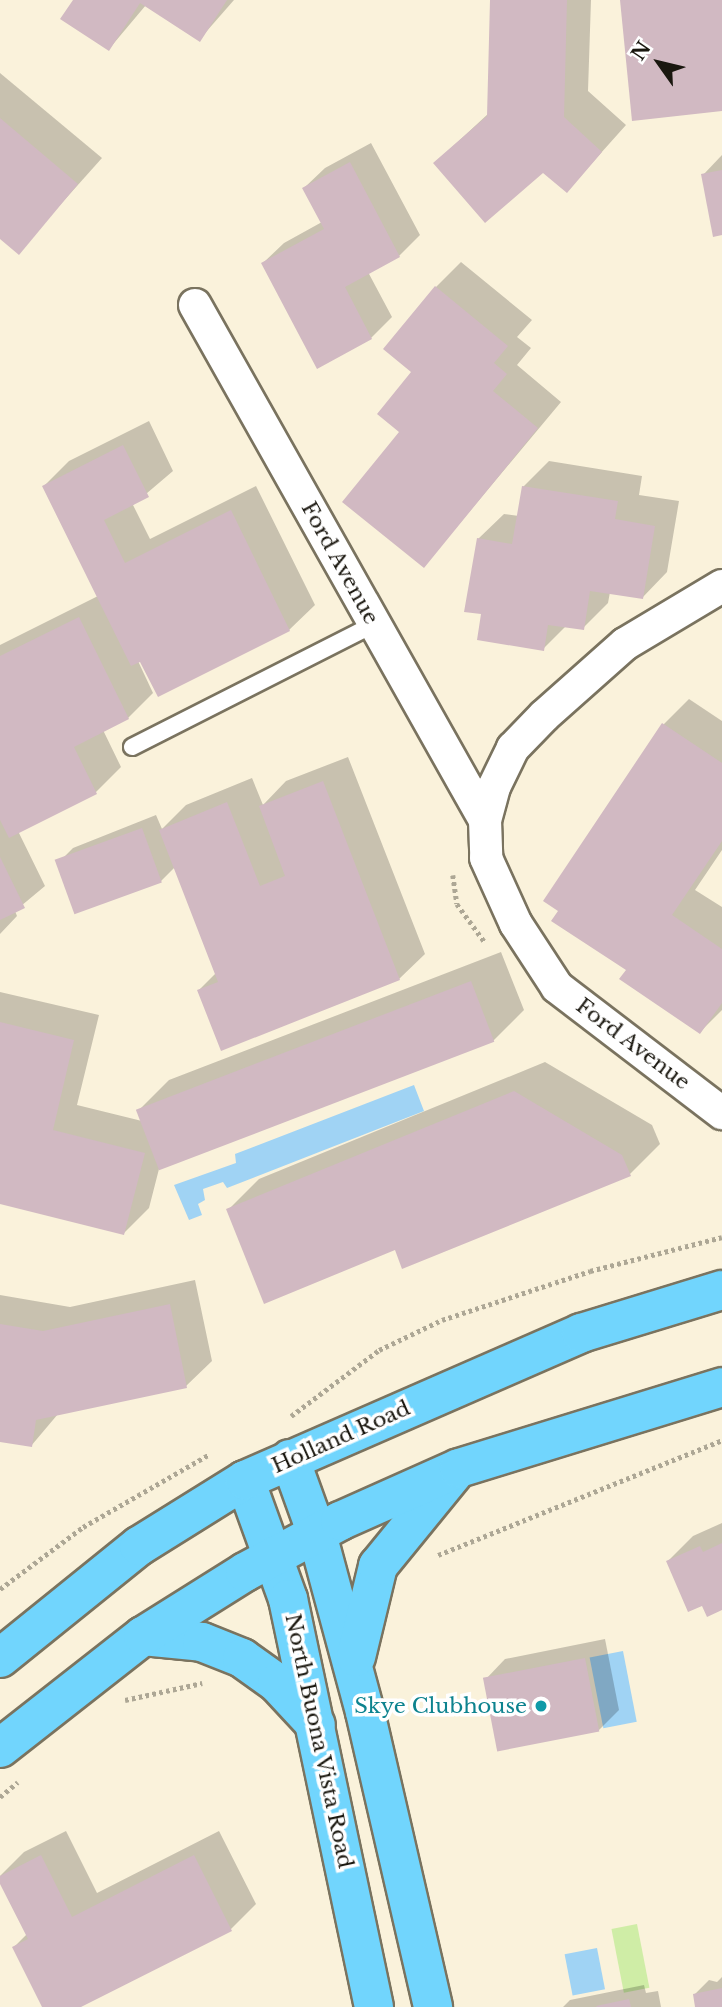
<!DOCTYPE html>
<html>
<head>
<meta charset="utf-8">
<style>
  body { margin:0 }
  #map { position:relative; width:722px; height:2007px; overflow:hidden; background:#faf2db; font-family:"Libre Baskerville",serif }
  div>[style] { position:absolute }
  .green>* { inset:0; background:#cfeda6; transform-origin:0 0 }
  .water>* { inset:0; background:#a0d3f4; transform-origin:0 0 }
  .shadow>* { inset:0; background:#0003 }
  .building>* { inset:0; background:#d1b9c2; transform-origin:0 0 }
  .path>* { height:4.5px; margin-top:-2.25px; transform-origin:0; background:repeating-linear-gradient(90deg,#ada795 0 3.5px,transparent 0 7px) }
  .roads { filter:drop-shadow(2px 0 #7a735f) drop-shadow(-2px 0 #7a735f) drop-shadow(0 2px #7a735f) drop-shadow(0 -2px #7a735f) }
  .service>* { height:16px; margin:-8px; padding:0 8px; transform-origin:8px; border-radius:8px; background:#fff }
  .minor>* { height:32px; margin:-16px; padding:0 16px; transform-origin:16px; border-radius:16px; background:#fff }
  .primary>* { height:38px; margin:-19px; padding:0 19px; transform-origin:19px; border-radius:19px; background:#71d5fd }
  .dots>* { width:19px; height:19px; translate:-50% -50%; box-sizing:border-box; border:4px solid #fff; border-radius:50% }
  span { translate:-50% -50%; white-space:nowrap; text-align:center; line-height:1.15; -webkit-text-stroke:7px #fff; paint-order:stroke }
  .street-label { font-size:21px; color:#1a170f }
  .culture-label { font-size:21px; color:#0d838f }
  .right { translate:-100% -50%; text-align:right }
  .north { position:absolute; left:624px; top:28px; width:70px; height:70px; -webkit-text-stroke:5px #fff; paint-order:stroke; rotate:304deg; font-size:19px; font-weight:700; line-height:28px; text-align:center; color:#1a170f }
  .north::after { content:''; display:block; margin:auto; width:24px; height:32px; background:#1a170f; clip-path:polygon(50% 0,100% 100%,50% 72%,0 100%) }
</style>
</head>
<body>
<div id="map">
  <div class="green">
    <i style="left:637px;top:1924px;width:65px;height:26px;rotate:79deg"></i>
  </div>
  <div class="water">
    <i style="clip-path:polygon(414px 1085px,424px 1111px,227px 1188px,223px 1182px,203px 1189px,205px 1200px,198px 1204px,202px 1215px,189px 1220px,174px 1185px,236px 1163px,235px 1154px)"></i>
    <i style="left:623px;top:1651px;width:72px;height:34px;rotate:79deg"></i>
    <i style="left:597px;top:1948px;width:42px;height:33px;rotate:79deg"></i>
  </div>
  <div class="shadow">
    <i style="clip-path:polygon(75px 0,234px 0,199px 40px,146px 5px,109px 49px)"></i>
    <i style="clip-path:polygon(492px 0,591px 0,588px 91px,626px 125px,567px 191px,543px 171px,435px 163px,489px 113px)"></i>
    <i style="clip-path:polygon(0 73px,102px 158px,18px 252px,0 237px)"></i>
    <i style="clip-path:polygon(371px 143px,420px 235px,399px 256px,368px 272px,392px 317px,371px 338px,318px 366px,263px 263px,284px 243px,322px 222px,304px 188px,325px 168px)"></i>
    <i style="clip-path:polygon(722px 155px,722px 233px,703px 175px)"></i>
    <i style="clip-path:polygon(461px 262px,532px 320px,517px 337px,531px 348px,517px 365px,561px 402px,424px 566px,401px 432px,436px 287px)"></i>
    <i style="clip-path:polygon(149px 421px,173px 471px,133px 505px,150px 539px,256px 486px,315px 605px,289px 630px,138px 661px,153px 693px,128px 718px,103px 730px,121px 767px,96px 792px,18px 831px,45px 886px,15px 911px,17px 916px,0 934px,0 645px,98px 596px,44px 486px,69px 461px)"></i>
    <i style="clip-path:polygon(549px 461px,642px 476px,639px 495px,679px 501px,667px 572px,642px 598px,610px 592px,608px 603px,583px 628px,566px 626px,543px 649px,483px 613px,478px 539px,504px 514px,519px 516px,523px 487px)"></i>
    <i style="clip-path:polygon(689px 699px,722px 721px,722px 850px,695px 890px,722px 907px,722px 1010px,700px 1032px,628px 969px,664px 724px)"></i>
    <i style="clip-path:polygon(348px 757px,425px 954px,399px 979px,199px 990px,216px 973px,175px 867px,161px 881px,58px 863px,73px 848px,156px 815px,162px 829px,186px 805px,252px 778px,263px 805px,286px 781px)"></i>
    <i style="clip-path:polygon(501px 952px,524px 1010px,493px 1041px,159px 1169px,149px 1208px,124px 1233px,0 1203px,0 992px,99px 1015px,77px 1105px,142px 1121px,138px 1111px,169px 1080px)"></i>
    <i style="clip-path:polygon(545px 1062px,652px 1125px,660px 1144px,630px 1174px,397px 1247px,228px 1210px,259px 1179px)"></i>
    <i style="clip-path:polygon(195px 1280px,212px 1361px,186px 1386px,58px 1414px,31px 1446px,0 1440px,0 1295px,70px 1307px)"></i>
    <i style="clip-path:polygon(722px 1523px,722px 1608px,703px 1603px,668px 1561px,693px 1536px)"></i>
    <i style="clip-path:polygon(605px 1639px,619px 1710px,598px 1731px,485px 1680px,505px 1659px)"></i>
    <i style="clip-path:polygon(66px 1831px,97px 1893px,219px 1831px,256px 1904px,231px 1929px,77px 2007px,44px 2007px,14px 1947px,27px 1934px,0 1876px,24px 1852px)"></i>
    <i style="clip-path:polygon(722px 1977px,722px 2007px,697px 2007px,694px 1995px,709px 1980px,717px 1982px)"></i>
    <i style="clip-path:polygon(644px 1985px,646px 1993px,658px 1991px,661px 2007px,563px 2007px,570px 2000px)"></i>
  </div>
  <div class="building">
    <i style="clip-path:polygon(73px 0,227px 0,200px 42px,140px 3px,109px 51px,60px 19px)"></i>
    <i style="clip-path:polygon(490px 0,567px 0,564px 117px,602px 152px,567px 193px,543px 173px,485px 223px,433px 163px,487px 116px)"></i>
    <i style="clip-path:polygon(620px 0,722px 0,722px 111px,632px 121px)"></i>
    <i style="clip-path:polygon(0 118px,78px 184px,19px 255px,0 239px)"></i>
    <i style="clip-path:polygon(350px 162px,400px 257px,345px 287px,372px 339px,317px 369px,261px 263px,324px 229px,302px 188px)"></i>
    <i style="clip-path:polygon(722px 170px,722px 235px,713px 237px,701px 174px)"></i>
    <i style="clip-path:polygon(435px 286px,508px 346px,494px 363px,507px 374px,493px 391px,538px 428px,424px 568px,342px 502px,399px 432px,377px 414px,411px 372px,383px 349px)"></i>
    <i style="clip-path:polygon(123px 445px,149px 497px,104px 520px,125px 563px,231px 510px,290px 631px,158px 697px,140px 662px,131px 666px,42px 486px)"></i>
    <i style="clip-path:polygon(522px 486px,618px 501px,615px 519px,655px 526px,643px 599px,590px 591px,584px 630px,548px 625px,544px 651px,477px 640px,481px 614px,464px 612px,477px 538px,512px 544px)"></i>
    <i style="clip-path:polygon(79px 617px,129px 719px,74px 747px,97px 794px,9px 838px,0 820px,0 656px)"></i>
    <i style="clip-path:polygon(662px 723px,722px 763px,722px 841px,672px 915px,722px 949px,722px 1003px,700px 1034px,619px 979px,626px 970px,551px 921px,558px 911px,543px 901px)"></i>
    <i style="clip-path:polygon(323px 781px,400px 980px,221px 1051px,197px 990px,218px 982px,159px 830px,227px 802px,260px 886px,285px 876px,259px 806px)"></i>
    <i style="left:142px;top:828px;width:58px;height:93px;rotate:70deg"></i>
    <i style="clip-path:polygon(0 857px,25px 908px,0 920px)"></i>
    <i style="left:471px;top:981px;width:65px;height:359px;rotate:69deg"></i>
    <i style="clip-path:polygon(0 1022px,74px 1040px,53px 1130px,145px 1153px,124px 1235px,0 1204px)"></i>
    <i style="clip-path:polygon(514px 1091px,622px 1155px,631px 1176px,402px 1269px,395px 1250px,264px 1304px,226px 1209px)"></i>
    <i style="clip-path:polygon(170px 1304px,187px 1388px,36px 1420px,32px 1447px,0 1442px,0 1324px,43px 1331px)"></i>
    <i style="clip-path:polygon(722px 1543px,722px 1610px,707px 1617px,702px 1606px,688px 1612px,666px 1561px,700px 1546px,703px 1552px)"></i>
    <i style="left:585px;top:1658px;width:75px;height:104px;rotate:79deg"></i>
    <i style="clip-path:polygon(41px 1855px,72px 1917px,194px 1855px,232px 1931px,81px 2007px,42px 2007px,12px 1947px,28px 1939px,0 1884px,0 1876px)"></i>
    <i style="clip-path:polygon(722px 1988px,722px 2007px,695px 2007px,693px 1994px)"></i>
    <i style="clip-path:polygon(629px 1999px,631px 2007px,597px 2007px,596px 2006px)"></i>
  </div>
  <div class="path">
    <i style="left:453px;top:875px;width:29px;rotate:82deg"></i>
    <i style="left:457px;top:904px;width:46px;rotate:53.9deg"></i>
    <i style="left:291px;top:1416px;width:110px;rotate:-36.9deg"></i>
    <i style="left:379px;top:1350px;width:70px;rotate:-25.5deg"></i>
    <i style="left:442px;top:1320px;width:156px;rotate:-18.3deg"></i>
    <i style="left:590px;top:1271px;width:136px;rotate:-14.4deg"></i>
    <i style="left:438px;top:1555px;width:306px;rotate:-22deg"></i>
    <i style="left:0;top:1589px;width:104px;rotate:-36.8deg"></i>
    <i style="left:83px;top:1527px;width:144px;rotate:-29.9deg"></i>
    <i style="left:125px;top:1700px;width:79px;rotate:-12.4deg"></i>
    <i style="left:0;top:1797px;width:23px;rotate:-40deg"></i>
  </div>
  <div class="roads">
    <div class="service">
      <i style="left:132px;top:747px;width:271px;rotate:-26.9deg"></i>
    </div>
    <div class="minor">
      <i style="left:195px;top:305px;width:591px;rotate:60.62deg"></i>
      <i style="left:722px;top:586px;width:113px;rotate:149.1deg"></i>
      <i style="left:625px;top:644px;width:108px;rotate:138.4deg"></i>
      <i style="left:544px;top:716px;width:45px;rotate:134.1deg"></i>
      <i style="left:513px;top:748px;width:43px;rotate:116deg"></i>
      <i style="left:494px;top:787px;width:34px;rotate:105deg"></i>
      <i style="left:485px;top:820px;width:38px;rotate:88deg"></i>
      <i style="left:486px;top:858px;width:72px;rotate:65.6deg"></i>
      <i style="left:516px;top:924px;width:75px;rotate:56.9deg"></i>
      <i style="left:557px;top:987px;width:208px;rotate:37.4deg"></i>
    </div>
    <div class="primary">
      <i style="left:290px;top:1459px;width:80px;rotate:70.2deg"></i>
      <i style="left:317px;top:1534px;width:184px;rotate:74.9deg"></i>
      <i style="left:365px;top:1712px;width:303px;rotate:77deg"></i>
      <i style="left:245px;top:1480px;width:127px;rotate:70.1deg"></i>
      <i style="left:288px;top:1599px;width:417px;rotate:78.1deg"></i>
      <i style="left:143px;top:1636px;width:59px;rotate:5.8deg"></i>
      <i style="left:202px;top:1642px;width:43px;rotate:21.8deg"></i>
      <i style="left:242px;top:1658px;width:43px;rotate:35.5deg"></i>
      <i style="left:277px;top:1683px;width:57px;rotate:47.1deg"></i>
      <i style="left:356px;top:1657px;width:94px;rotate:-76.4deg"></i>
      <i style="left:378px;top:1566px;width:119px;rotate:-50.8deg"></i>
      <i style="left:0;top:1658px;width:179px;rotate:-38.9deg"></i>
      <i style="left:139px;top:1546px;width:125px;rotate:-31.9deg"></i>
      <i style="left:245px;top:1480px;width:367px;rotate:-23.6deg"></i>
      <i style="left:581px;top:1333px;width:147px;rotate:-17deg"></i>
      <i style="left:0;top:1748px;width:182px;rotate:-38.1deg"></i>
      <i style="left:143px;top:1636px;width:120px;rotate:-32.1deg"></i>
      <i style="left:245px;top:1572px;width:108px;rotate:-28.2deg"></i>
      <i style="left:340px;top:1521px;width:130px;rotate:-24deg"></i>
      <i style="left:459px;top:1468px;width:275px;rotate:-17.1deg"></i>
    </div>
  </div>
  <div class="dots">
    <i style="left:541px;top:1706px;background:#0f9aa8"></i>
  </div>
  <div class="street-label">
    <span style="left:340px;top:563px;rotate:61deg">Ford Avenue</span>
    <span style="left:633px;top:1044px;rotate:37deg">Ford Avenue</span>
    <span style="left:341px;top:1437px;rotate:-24deg">Holland Road</span>
    <span style="left:319px;top:1741px;rotate:78deg">North Buona Vista Road</span>
  </div>
  <div class="culture-label">
    <span class="right" style="left:527px;top:1706px">Skye Clubhouse</span>
  </div>
  <div class="north">N</div>
</div>
</body>
</html>
